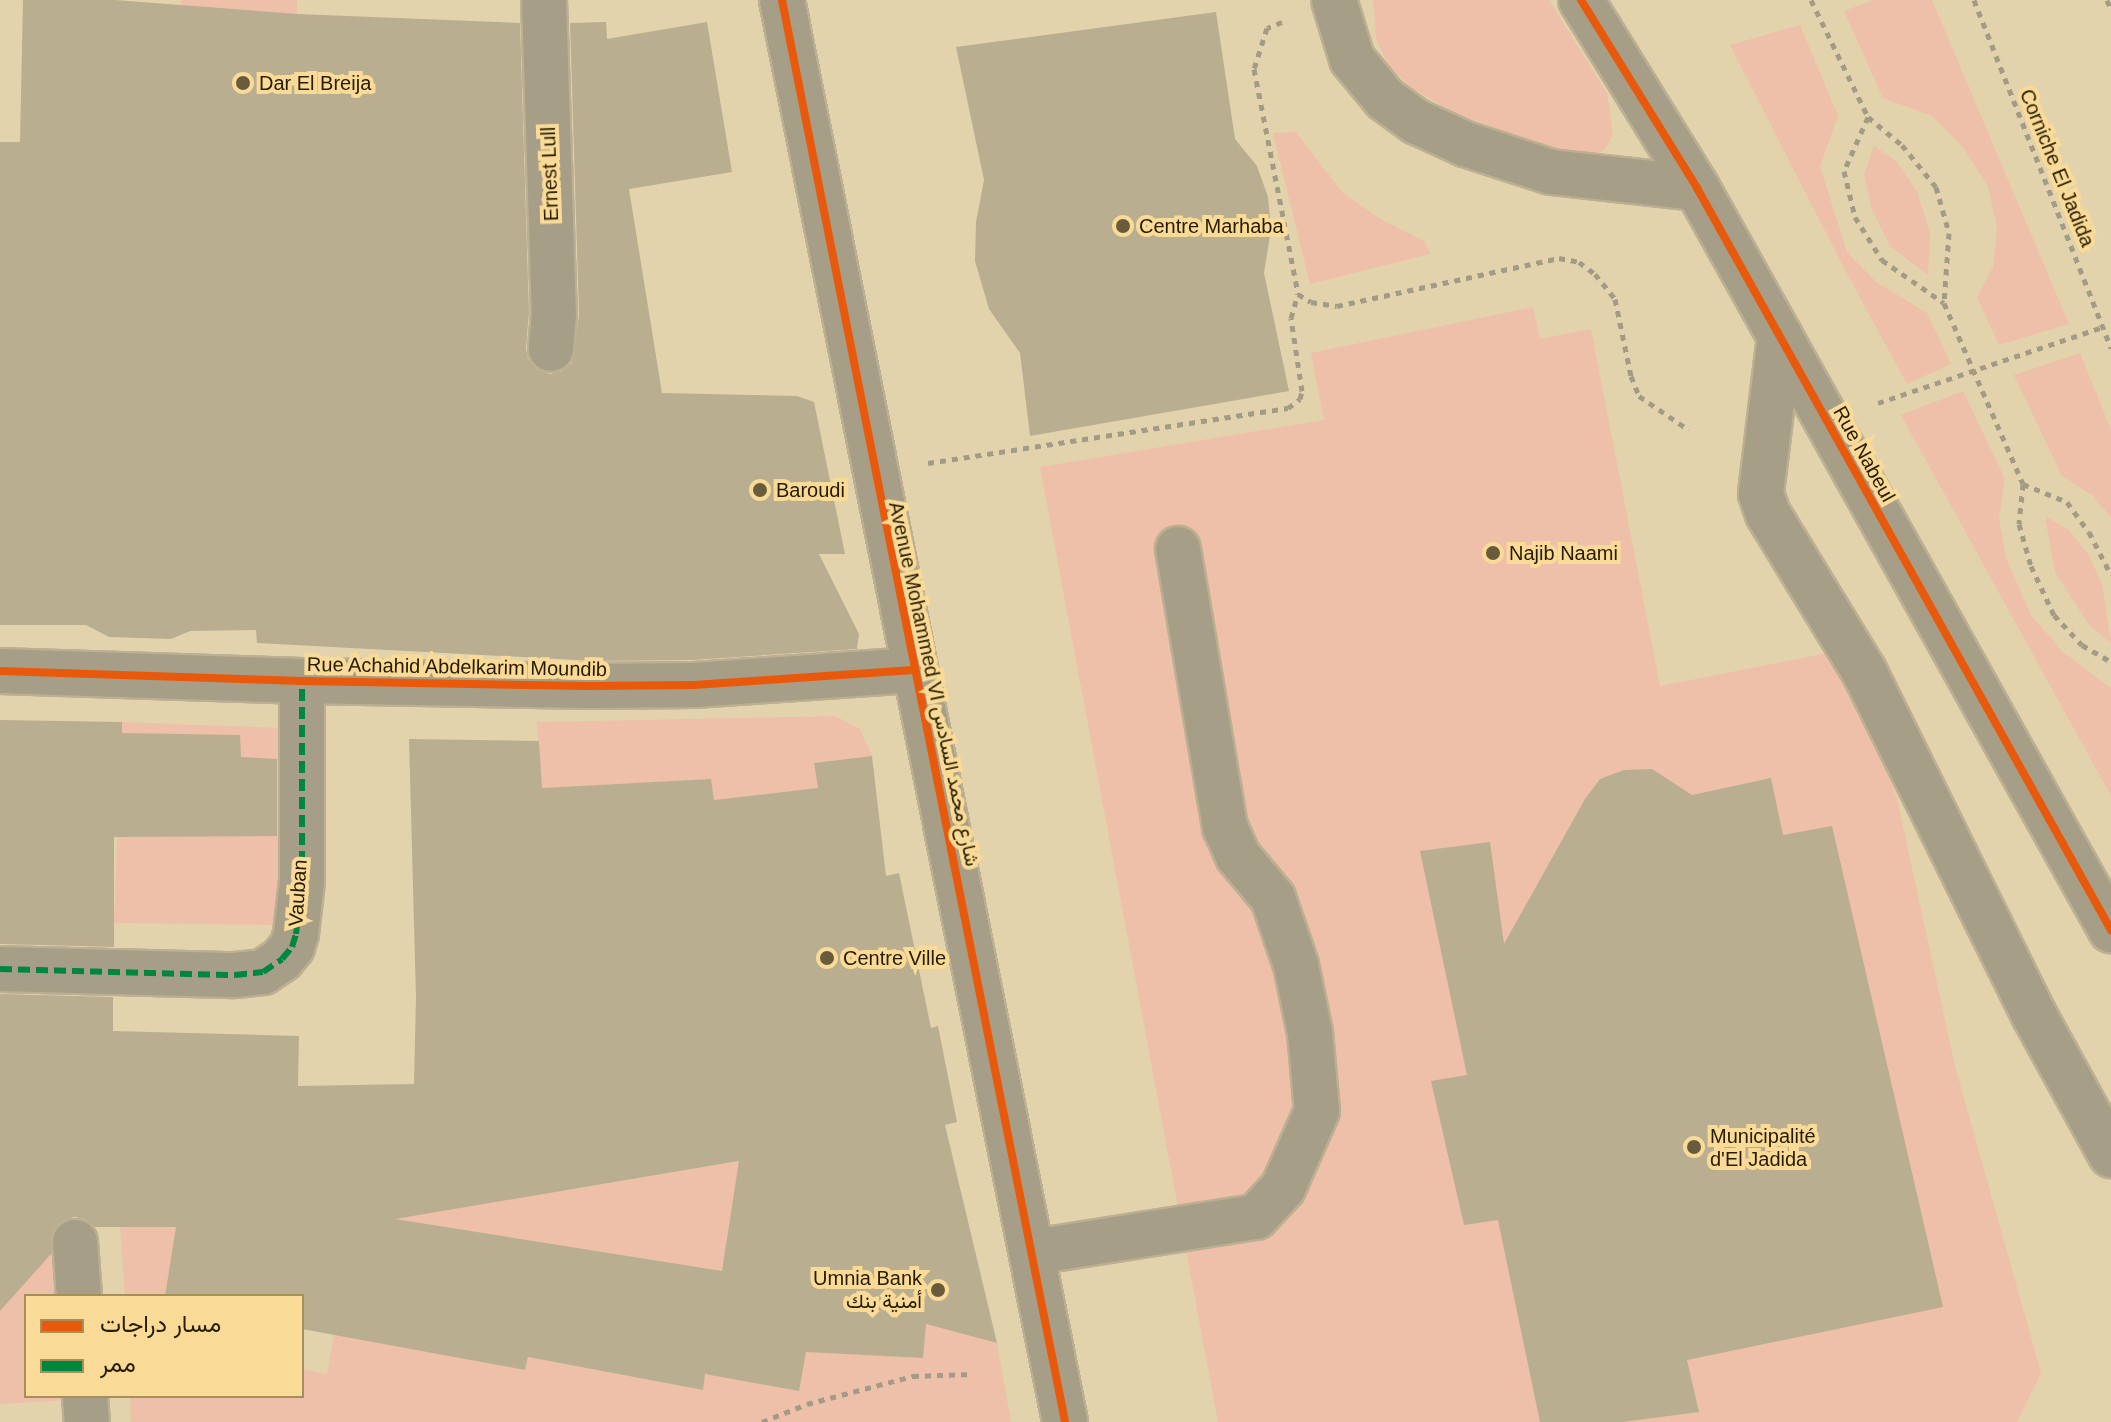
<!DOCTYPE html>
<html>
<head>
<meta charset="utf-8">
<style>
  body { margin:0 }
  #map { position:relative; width:2111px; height:1422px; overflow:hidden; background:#e3d3ad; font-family:Helvetica,Vazirmatn,sans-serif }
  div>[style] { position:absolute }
  .green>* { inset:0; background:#eebfa9 }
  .building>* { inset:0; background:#baae90 }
  .path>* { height:5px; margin-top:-2.5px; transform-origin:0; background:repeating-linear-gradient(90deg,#a49b86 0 6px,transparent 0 12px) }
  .roads { filter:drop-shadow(2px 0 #bdb092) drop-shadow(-2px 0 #bdb092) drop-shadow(0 2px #bdb092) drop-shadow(0 -2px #bdb092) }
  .minor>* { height:44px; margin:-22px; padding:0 22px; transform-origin:22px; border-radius:22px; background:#a79e88 }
  .quiet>* { height:6px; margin-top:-3px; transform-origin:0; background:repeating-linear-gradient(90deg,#00873e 0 12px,transparent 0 18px) }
  .cycleway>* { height:8px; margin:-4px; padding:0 4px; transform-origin:4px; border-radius:4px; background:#e8590c }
  .dots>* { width:22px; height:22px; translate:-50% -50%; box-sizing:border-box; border:4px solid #f9db97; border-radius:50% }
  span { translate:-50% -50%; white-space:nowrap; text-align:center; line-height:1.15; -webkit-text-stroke:8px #f9db97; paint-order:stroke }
  .poi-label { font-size:20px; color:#271c01 }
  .left { translate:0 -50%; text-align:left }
  .right { translate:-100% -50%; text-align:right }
  .street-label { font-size:20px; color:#271c01 }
  .legend { position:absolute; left:24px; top:1294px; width:280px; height:104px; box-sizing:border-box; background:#f9db97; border:2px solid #a58f5b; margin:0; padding:10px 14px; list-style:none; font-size:24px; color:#271c01 }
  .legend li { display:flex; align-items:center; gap:16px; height:40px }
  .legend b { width:40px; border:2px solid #a58f5b }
</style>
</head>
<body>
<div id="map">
  <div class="green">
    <i style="clip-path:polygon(181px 0,297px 0,297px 14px,179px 241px)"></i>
    <i style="clip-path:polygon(1373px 0,1549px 0,1607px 93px,1613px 135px,1605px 149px,1592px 157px,1573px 159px,1453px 112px,1413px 89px,1388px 66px,1376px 38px)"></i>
    <i style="clip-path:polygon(1873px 0,1932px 0,2069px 324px,1999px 345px,1977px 297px,1993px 267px,1997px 228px,1988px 186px,1962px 146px,1932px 116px,1883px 98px,1844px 11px)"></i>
    <i style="clip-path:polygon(1800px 25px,1838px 116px,1820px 166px,1847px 252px,1876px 282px,1927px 313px,1951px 364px,1907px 384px,1845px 270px,1730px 45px)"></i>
    <i style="clip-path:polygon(1296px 132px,1343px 193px,1382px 220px,1424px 241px,1430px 254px,1310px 284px,1273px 133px)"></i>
    <i style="clip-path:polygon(1874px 146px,1897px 162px,1917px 191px,1930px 233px,1928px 275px,1890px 246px,1872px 209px,1864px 175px)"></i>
    <i style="clip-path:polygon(1533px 307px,1540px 339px,1591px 329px,1660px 686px,1838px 651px,1856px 682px,1897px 799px,1955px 1066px,2041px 1373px,2017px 1422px,1218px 1422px,1040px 467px,1324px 420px,1311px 353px)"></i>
    <i style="clip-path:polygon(2080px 353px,2111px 430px,2111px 517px,2092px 495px,2062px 476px,2014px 375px)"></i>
    <i style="clip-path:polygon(1963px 391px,2005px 479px,1999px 518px,2006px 558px,2031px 615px,2062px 651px,2111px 688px,2111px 796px,1901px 415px)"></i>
    <i style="clip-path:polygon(2045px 516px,2069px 530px,2088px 554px,2102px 584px,2111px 643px,2089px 625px,2055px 572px)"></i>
    <i style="clip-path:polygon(835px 716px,860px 729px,872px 756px,814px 763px,818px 788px,714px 800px,711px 779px,542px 788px,537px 722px)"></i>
    <i style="clip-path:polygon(122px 722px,284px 728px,285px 918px,274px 925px,114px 923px)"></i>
    <i style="clip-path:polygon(0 1154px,54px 1155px,63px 1296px,26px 1296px,26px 1396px,68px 1396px,69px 1400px,0 1404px)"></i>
    <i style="clip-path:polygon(777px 1155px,722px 1271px,545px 1243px,175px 1236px,165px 1296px,125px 1296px,120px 1227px,562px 1191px)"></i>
    <i style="clip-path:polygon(926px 1324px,997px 1343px,1011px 1422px,131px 1422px,130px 1396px,302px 1396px,302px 1369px,327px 1374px,334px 1334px,525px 1370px,528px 1357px,702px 1390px,705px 1374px,806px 1352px,923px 1358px)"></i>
  </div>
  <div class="building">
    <i style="clip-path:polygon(23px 0,115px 0,297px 14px,520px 23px,529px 312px,526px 348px,528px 359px,536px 369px,550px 374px,562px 371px,572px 363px,579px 315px,570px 23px,606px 22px,607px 39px,707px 22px,732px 172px,629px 189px,662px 393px,797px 396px,814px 402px,845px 554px,819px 554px,859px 634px,857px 649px,693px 660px,595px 661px,257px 643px,256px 630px,190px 631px,171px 639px,109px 637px,86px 625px,0 625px,0 142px,20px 142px)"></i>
    <i style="clip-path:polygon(1216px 12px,1235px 139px,1257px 166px,1268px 197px,1271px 229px,1264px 273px,1289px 391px,1030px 436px,1020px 353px,989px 309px,975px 261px,976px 222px,984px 180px,956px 47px)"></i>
    <i style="clip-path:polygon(0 720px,122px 722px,122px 733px,240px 735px,241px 757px,277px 759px,277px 836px,114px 837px,114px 947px,0 944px)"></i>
    <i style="clip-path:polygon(evenodd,409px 739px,539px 741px,542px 788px,711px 779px,714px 800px,818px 788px,814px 763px,872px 756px,886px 876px,899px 873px,931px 1028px,938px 1026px,957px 1122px,945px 1125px,997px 1343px,926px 1324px,923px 1358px,806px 1352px,799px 1391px,705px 1374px,703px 1390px,528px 1357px,525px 1370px,302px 1329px,302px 1296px,165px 1296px,176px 1227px,94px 1227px,85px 1219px,74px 1217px,62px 1221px,53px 1230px,51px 1254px,0 1311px,0 994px,113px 997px,113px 1031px,299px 1036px,298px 1086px,414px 1084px,416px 997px,409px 739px,739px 1161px,722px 1271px,395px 1219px,739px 1161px)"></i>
    <i style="clip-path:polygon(1652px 769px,1692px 795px,1771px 778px,1783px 835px,1832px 826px,1943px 1307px,1687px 1360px,1699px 1412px,1622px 1422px,1540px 1422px,1498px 1220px,1464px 1225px,1431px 1081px,1467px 1075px,1420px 851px,1490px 842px,1504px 944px,1585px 799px,1600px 779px,1624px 770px)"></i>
  </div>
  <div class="path">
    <i style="left:1811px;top:0;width:130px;rotate:64deg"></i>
    <i style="left:1868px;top:117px;width:44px;rotate:39.5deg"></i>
    <i style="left:1902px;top:145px;width:54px;rotate:51deg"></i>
    <i style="left:1936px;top:187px;width:48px;rotate:74.2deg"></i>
    <i style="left:1949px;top:233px;width:70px;rotate:94.1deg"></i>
    <i style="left:1944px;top:303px;width:197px;rotate:66.4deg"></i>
    <i style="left:2023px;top:484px;width:48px;rotate:22.2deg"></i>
    <i style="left:2067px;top:502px;width:37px;rotate:54deg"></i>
    <i style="left:2089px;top:532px;width:48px;rotate:62.9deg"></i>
    <i style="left:1974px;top:0;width:374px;rotate:68.5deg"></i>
    <i style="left:2107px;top:0;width:11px;rotate:68deg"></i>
    <i style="left:1282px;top:22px;width:16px;rotate:158deg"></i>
    <i style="left:1267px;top:28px;width:43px;rotate:107.6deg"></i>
    <i style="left:1254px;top:69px;width:229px;rotate:78.9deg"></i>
    <i style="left:1298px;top:294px;width:15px;rotate:32deg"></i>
    <i style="left:1311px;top:302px;width:26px;rotate:9deg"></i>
    <i style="left:1337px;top:306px;width:227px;rotate:-12.2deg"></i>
    <i style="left:1559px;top:258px;width:20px;rotate:11deg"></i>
    <i style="left:1579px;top:262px;width:20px;rotate:37deg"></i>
    <i style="left:1595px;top:274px;width:32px;rotate:51deg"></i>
    <i style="left:1615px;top:299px;width:79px;rotate:78.3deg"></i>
    <i style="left:1631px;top:376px;width:22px;rotate:68deg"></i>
    <i style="left:1639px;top:396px;width:60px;rotate:34.2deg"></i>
    <i style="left:1868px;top:117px;width:59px;rotate:114deg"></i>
    <i style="left:1844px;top:171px;width:47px;rotate:76.6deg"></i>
    <i style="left:1855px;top:217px;width:51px;rotate:57.9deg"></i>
    <i style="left:1882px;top:260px;width:75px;rotate:34.7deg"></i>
    <i style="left:1878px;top:403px;width:237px;rotate:-18.7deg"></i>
    <i style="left:928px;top:463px;width:364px;rotate:-8.7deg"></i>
    <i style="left:1288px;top:408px;width:15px;rotate:-37deg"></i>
    <i style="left:1300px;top:399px;width:8px;rotate:-76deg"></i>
    <i style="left:1302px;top:391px;width:74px;rotate:-98.6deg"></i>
    <i style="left:1291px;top:318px;width:25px;rotate:-74deg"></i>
    <i style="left:2023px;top:484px;width:40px;rotate:95.7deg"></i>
    <i style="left:2019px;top:524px;width:44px;rotate:74.1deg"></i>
    <i style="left:2031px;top:566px;width:54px;rotate:64.9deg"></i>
    <i style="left:2054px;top:615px;width:41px;rotate:47deg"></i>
    <i style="left:2082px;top:645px;width:34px;rotate:30deg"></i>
    <i style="left:762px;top:1422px;width:48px;rotate:-21.8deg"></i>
    <i style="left:807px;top:1404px;width:110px;rotate:-14.8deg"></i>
    <i style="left:913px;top:1376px;width:59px;rotate:-1.9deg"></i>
  </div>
  <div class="roads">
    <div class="minor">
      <i style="left:544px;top:0;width:313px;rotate:88.2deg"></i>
      <i style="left:554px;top:313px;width:36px;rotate:95deg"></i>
      <i style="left:782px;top:0;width:1450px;rotate:78.74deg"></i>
      <i style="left:1334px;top:0;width:62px;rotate:73deg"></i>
      <i style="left:1352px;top:59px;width:52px;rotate:50.5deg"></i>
      <i style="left:1385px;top:99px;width:39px;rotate:36deg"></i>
      <i style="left:1417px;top:122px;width:53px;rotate:24.6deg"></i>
      <i style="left:1465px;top:144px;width:90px;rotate:18deg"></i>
      <i style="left:1551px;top:172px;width:147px;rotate:6.3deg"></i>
      <i style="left:1581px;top:0;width:221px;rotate:58.3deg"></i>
      <i style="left:1697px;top:188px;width:850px;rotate:60.84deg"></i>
      <i style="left:1780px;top:336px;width:159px;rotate:96.9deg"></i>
      <i style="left:1761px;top:494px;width:21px;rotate:71deg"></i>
      <i style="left:1768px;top:514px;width:184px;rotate:58.6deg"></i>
      <i style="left:1864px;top:671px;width:384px;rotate:63.7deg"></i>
      <i style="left:2034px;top:1015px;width:160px;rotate:61.2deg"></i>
      <i style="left:0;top:671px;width:302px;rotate:1.9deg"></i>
      <i style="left:302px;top:681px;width:288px;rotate:1deg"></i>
      <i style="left:590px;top:686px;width:104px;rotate:-0.6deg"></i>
      <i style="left:694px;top:685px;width:220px;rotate:-3.9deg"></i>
      <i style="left:0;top:969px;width:235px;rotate:1.5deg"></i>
      <i style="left:235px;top:975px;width:28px;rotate:-6deg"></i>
      <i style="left:263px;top:972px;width:23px;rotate:-34deg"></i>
      <i style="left:282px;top:959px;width:16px;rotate:-50deg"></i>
      <i style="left:292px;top:947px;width:14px;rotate:-73deg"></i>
      <i style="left:296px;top:934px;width:53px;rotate:-83.5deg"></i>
      <i style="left:302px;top:881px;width:200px;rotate:-90deg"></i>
      <i style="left:75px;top:1242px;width:54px;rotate:85.8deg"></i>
      <i style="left:1034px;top:1252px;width:225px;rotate:-9deg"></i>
      <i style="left:1256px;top:1217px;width:40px;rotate:-47deg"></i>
      <i style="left:1283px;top:1188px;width:84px;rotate:-66.2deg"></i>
      <i style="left:1317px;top:1111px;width:78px;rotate:-95.1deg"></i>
      <i style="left:1310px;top:1033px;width:69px;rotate:-101.6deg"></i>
      <i style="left:1296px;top:965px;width:71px;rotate:-108.9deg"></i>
      <i style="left:1273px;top:898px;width:55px;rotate:-129.8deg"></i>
      <i style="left:1238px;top:856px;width:32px;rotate:-114deg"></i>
      <i style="left:1225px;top:827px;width:282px;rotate:-99.6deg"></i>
      <i style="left:85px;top:1396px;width:26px;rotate:86deg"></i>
    </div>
  </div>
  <div class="quiet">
    <i style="left:0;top:969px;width:235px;rotate:1.5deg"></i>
    <i style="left:235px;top:975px;width:28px;rotate:-6deg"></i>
    <i style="left:263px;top:972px;width:23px;rotate:-34deg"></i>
    <i style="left:282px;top:959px;width:16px;rotate:-50deg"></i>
    <i style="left:292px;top:947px;width:14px;rotate:-73deg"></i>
    <i style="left:296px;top:934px;width:53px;rotate:-83.5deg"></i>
    <i style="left:302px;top:881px;width:200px;rotate:-90deg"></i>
  </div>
  <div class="cycleway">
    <i style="left:782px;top:0;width:1450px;rotate:78.74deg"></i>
    <i style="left:1581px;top:0;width:221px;rotate:58.3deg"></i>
    <i style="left:1697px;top:188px;width:850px;rotate:60.84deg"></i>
    <i style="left:0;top:671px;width:302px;rotate:1.9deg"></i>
    <i style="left:302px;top:681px;width:288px;rotate:1deg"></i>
    <i style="left:590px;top:686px;width:104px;rotate:-0.6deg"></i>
    <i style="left:694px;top:685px;width:220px;rotate:-3.9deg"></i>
  </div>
  <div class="dots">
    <i style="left:243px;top:83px;background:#695c3d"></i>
    <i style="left:1123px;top:226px;background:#695c3d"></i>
    <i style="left:760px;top:490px;background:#695c3d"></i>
    <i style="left:1493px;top:553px;background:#695c3d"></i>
    <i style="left:827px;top:958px;background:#695c3d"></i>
    <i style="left:1694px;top:1147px;background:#695c3d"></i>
    <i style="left:938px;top:1290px;background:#695c3d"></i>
  </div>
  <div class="poi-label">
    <span class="left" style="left:259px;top:83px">Dar El Breija</span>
    <span class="left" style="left:1139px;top:226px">Centre Marhaba</span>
    <span class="left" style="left:776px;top:490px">Baroudi</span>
    <span class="left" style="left:1509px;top:553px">Najib Naami</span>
    <span class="left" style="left:843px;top:958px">Centre Ville</span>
    <span class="left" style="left:1710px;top:1148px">Municipalité<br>d'El Jadida</span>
    <span class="right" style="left:922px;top:1290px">Umnia Bank<br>أمنية بنك</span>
  </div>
  <div class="street-label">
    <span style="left:2057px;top:168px;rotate:68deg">Corniche El Jadida</span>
    <span style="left:550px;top:174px;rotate:-92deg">Ernest Lull</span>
    <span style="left:1864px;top:454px;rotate:61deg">Rue Nabeul</span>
    <span style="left:457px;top:667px;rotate:1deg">Rue Achahid Abdelkarim Moundib</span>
    <span style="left:934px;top:684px;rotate:78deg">Avenue Mohammed VI شارع محمد السادس</span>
    <span style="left:298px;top:893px;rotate:-86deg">Vauban</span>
  </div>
  <ul class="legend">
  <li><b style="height:10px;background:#e8590c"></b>مسار دراجات</li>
  <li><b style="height:10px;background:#00873e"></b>ممر</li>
  </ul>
</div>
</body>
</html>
